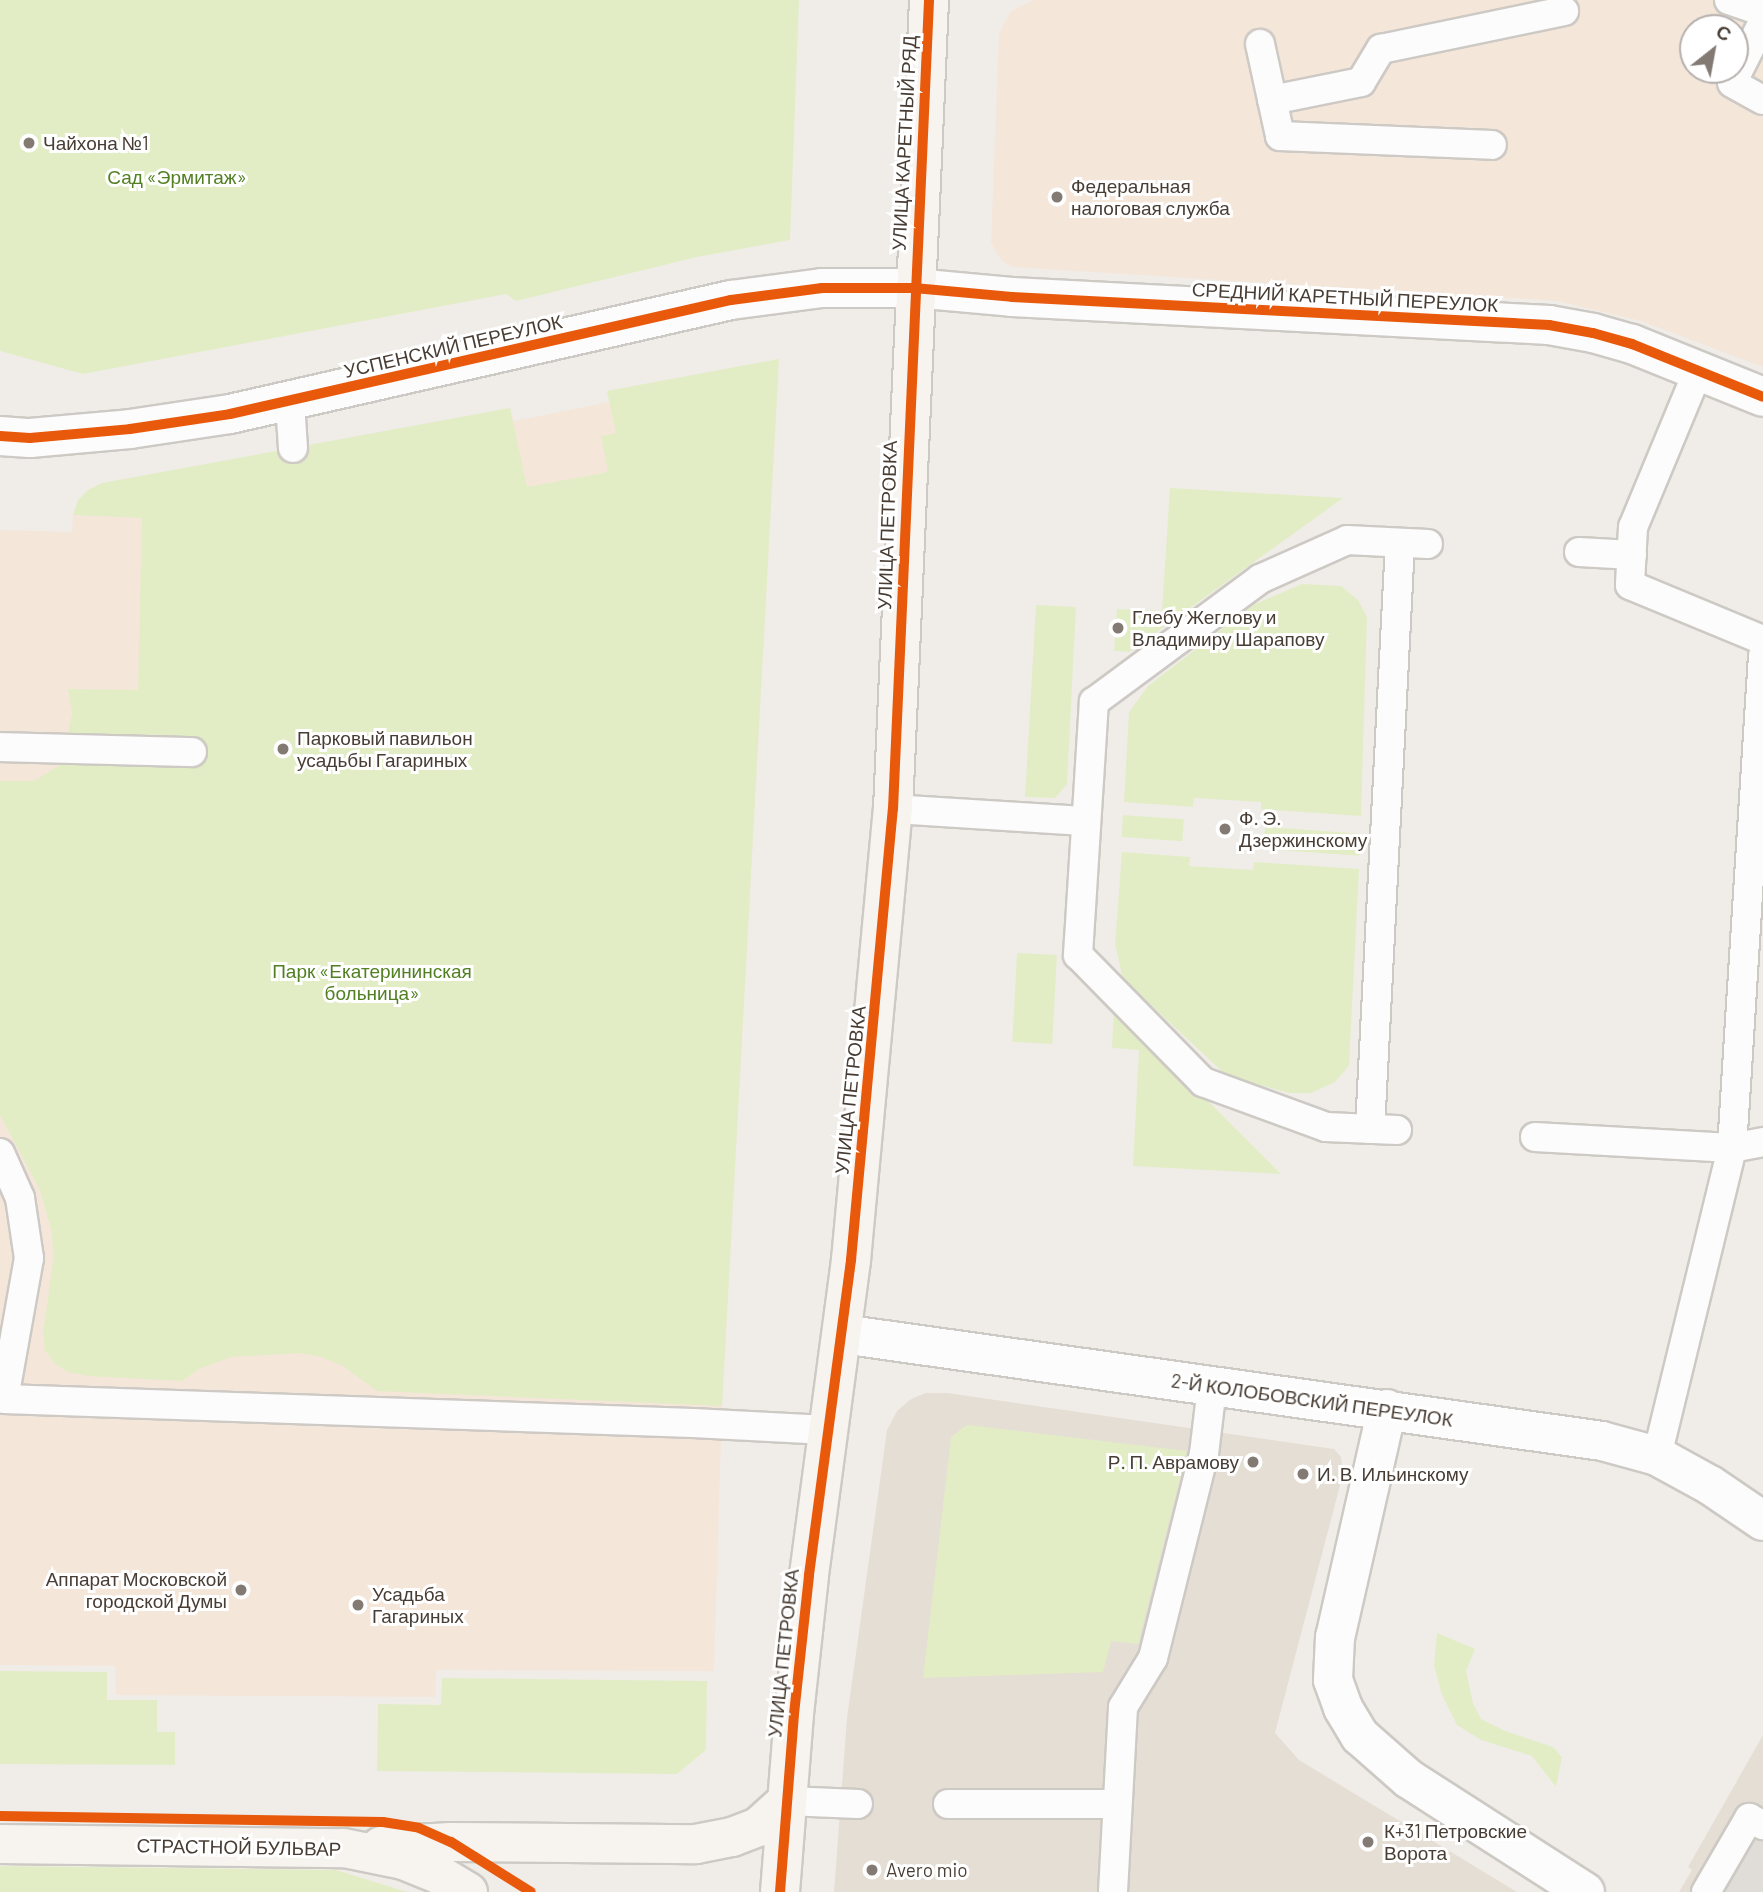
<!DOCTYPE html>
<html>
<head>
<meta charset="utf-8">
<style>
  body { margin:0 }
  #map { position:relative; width:1763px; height:1892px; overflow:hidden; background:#f0ede8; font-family:Barlow,sans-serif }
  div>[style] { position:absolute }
  .residential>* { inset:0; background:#e5ded5 }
  .commercial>* { inset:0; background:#f5e6da }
  .green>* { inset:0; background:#e2edc6; transform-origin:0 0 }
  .parking>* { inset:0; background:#e0dcd8 }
  .roads { filter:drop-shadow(2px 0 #cdc9c4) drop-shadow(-2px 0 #cdc9c4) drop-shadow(0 2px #cdc9c4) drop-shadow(0 -2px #cdc9c4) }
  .service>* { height:28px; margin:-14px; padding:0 14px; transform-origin:14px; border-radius:14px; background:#fdfcfc }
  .minor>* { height:38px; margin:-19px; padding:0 19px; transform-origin:19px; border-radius:19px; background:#fdfcfc }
  .secondary>* { height:38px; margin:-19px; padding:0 19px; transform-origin:19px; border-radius:19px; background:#f7f3ee }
  .cycleway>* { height:10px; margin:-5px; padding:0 5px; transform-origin:5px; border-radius:5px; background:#e8590c }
  .dots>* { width:19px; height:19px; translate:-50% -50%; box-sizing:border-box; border:4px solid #fff; border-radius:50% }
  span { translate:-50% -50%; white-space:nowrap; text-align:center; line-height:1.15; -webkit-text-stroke:6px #fff; paint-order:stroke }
  .poi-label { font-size:19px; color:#483d34 }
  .left { translate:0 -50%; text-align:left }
  .right { translate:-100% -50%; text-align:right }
  .street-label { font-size:19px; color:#483d34 }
  .park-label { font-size:19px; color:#517f21 }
  .north { position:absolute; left:1679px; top:14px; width:70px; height:70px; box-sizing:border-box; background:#fff; border:2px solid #b6b1ae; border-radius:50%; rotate:31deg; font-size:19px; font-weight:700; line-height:28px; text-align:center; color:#483d34 }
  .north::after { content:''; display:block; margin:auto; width:24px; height:32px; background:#837b73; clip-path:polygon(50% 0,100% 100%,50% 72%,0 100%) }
</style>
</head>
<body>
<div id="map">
  <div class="residential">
    <i style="clip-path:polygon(926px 1393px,947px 1393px,1334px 1449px,1341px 1457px,1343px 1474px,1275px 1733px,1299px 1760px,1517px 1892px,834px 1892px,847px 1718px,887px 1430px,897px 1411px,911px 1399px)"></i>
    <i style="clip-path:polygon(1763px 1735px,1763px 1892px,1679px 1892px,1692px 1870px,1688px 1867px)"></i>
  </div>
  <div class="commercial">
    <i style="clip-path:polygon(evenodd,1033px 0,1763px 0,1763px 367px,1641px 321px,1557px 301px,1012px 267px,1001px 260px,991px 243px,999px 34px,1010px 12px,1033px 0,1693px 28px,1735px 28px,1735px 70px,1693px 70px,1693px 28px)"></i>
    <i style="clip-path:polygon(779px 359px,722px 1406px,714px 1671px,436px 1670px,435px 1697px,116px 1695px,115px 1666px,0 1665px,0 530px,72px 532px,73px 515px,141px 517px,302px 447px,510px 408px,514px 421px,609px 402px,607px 391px)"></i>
  </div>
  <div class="green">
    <i style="clip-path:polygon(0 0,799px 0,790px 240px,697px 257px,516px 301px,506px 294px,83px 374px,0 351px)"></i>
    <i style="clip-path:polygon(779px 359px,722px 1406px,377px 1391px,343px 1366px,321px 1357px,300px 1353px,231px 1357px,199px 1369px,182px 1381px,88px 1376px,68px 1372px,54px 1363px,45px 1350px,43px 1334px,54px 1255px,51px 1229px,40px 1190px,0 1115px,0 781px,34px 781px,62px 764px,72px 713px,68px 689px,138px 690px,142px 518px,73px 515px,78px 500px,88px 490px,102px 483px,510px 408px,527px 487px,603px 473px,608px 471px,601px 436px,616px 433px,607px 391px)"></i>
    <i style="clip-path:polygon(1170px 488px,1343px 498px,1129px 652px,1114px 651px,1117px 609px,1162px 611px)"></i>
    <i style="clip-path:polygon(1302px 584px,1341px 586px,1358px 600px,1367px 617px,1361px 816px,1261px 809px,1261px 802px,1194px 798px,1193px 807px,1124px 802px,1129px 712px,1148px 686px,1253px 605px)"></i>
    <i style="clip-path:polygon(1036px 605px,1076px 607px,1067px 784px,1055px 798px,1025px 797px)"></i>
    <i style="left:1123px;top:815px;width:61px;height:22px;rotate:4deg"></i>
    <i style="left:1265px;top:827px;width:96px;height:22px;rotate:4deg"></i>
    <i style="clip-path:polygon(1122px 852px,1190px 857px,1189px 866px,1253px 870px,1254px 862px,1359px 869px,1349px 1066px,1335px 1082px,1311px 1093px,1289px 1093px,1227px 1076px,1123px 979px,1115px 944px)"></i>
    <i style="left:1017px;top:953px;width:40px;height:89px;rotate:3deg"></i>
    <i style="clip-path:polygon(1114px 1007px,1281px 1174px,1133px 1166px,1139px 1050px,1112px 1048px)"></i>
    <i style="clip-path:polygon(967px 1425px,1187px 1451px,1138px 1644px,1111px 1641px,1103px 1672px,923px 1678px,951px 1437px)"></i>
    <i style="clip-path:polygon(1437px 1633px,1475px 1649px,1466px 1671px,1473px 1703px,1481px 1719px,1505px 1731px,1553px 1747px,1562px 1757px,1556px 1787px,1532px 1756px,1481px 1740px,1457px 1725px,1442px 1695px,1434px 1665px)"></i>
    <i style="clip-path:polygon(0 1671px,107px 1672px,107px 1700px,157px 1700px,157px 1732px,175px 1732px,175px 1765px,0 1764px)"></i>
    <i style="clip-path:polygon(442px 1678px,707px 1681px,706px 1750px,677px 1774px,377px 1771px,378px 1704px,441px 1705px)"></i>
    <i style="clip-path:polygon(0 1866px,336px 1870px,407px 1892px,0 1892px)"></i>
  </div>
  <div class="parking">
    <i style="clip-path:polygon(1763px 1826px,1763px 1892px,1724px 1892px)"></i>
  </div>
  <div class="roads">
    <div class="service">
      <i style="left:1729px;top:0;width:36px;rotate:19deg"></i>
      <i style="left:1763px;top:22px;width:68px;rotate:116.9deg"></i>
      <i style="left:1732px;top:83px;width:35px;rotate:29deg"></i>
      <i style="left:1260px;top:44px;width:94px;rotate:77.7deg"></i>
      <i style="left:1280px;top:136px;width:212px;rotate:2.4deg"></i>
      <i style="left:1272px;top:100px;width:91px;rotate:-11.4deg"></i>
      <i style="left:1361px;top:82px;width:39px;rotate:-59deg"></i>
      <i style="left:1381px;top:49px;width:187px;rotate:-11.7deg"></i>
      <i style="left:1698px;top:371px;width:169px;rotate:112.6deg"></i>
      <i style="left:1633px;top:527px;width:58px;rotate:93deg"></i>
      <i style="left:1630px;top:585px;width:144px;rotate:22.5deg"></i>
      <i style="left:290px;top:402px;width:46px;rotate:86.3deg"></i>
      <i style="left:1579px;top:552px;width:53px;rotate:3.2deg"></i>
      <i style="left:0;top:747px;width:192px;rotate:1.5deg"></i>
      <i style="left:893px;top:809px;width:193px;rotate:3.6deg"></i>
      <i style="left:1370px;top:1129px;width:587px;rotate:-87.07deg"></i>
      <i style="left:1397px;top:1130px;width:71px;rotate:-177.6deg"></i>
      <i style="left:1326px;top:1127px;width:131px;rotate:-159.9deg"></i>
      <i style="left:1203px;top:1082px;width:178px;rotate:-134.5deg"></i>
      <i style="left:1078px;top:955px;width:254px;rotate:-86.4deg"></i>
      <i style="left:1094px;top:702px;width:207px;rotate:-36.5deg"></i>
      <i style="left:1260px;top:579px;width:95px;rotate:-24.1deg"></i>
      <i style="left:1347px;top:540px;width:81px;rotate:2.8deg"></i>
      <i style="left:1535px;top:1137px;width:197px;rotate:3.2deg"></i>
      <i style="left:1732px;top:1148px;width:32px;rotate:-11deg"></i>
      <i style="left:0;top:1153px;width:49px;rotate:66deg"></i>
      <i style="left:20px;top:1198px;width:61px;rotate:81.5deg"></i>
      <i style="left:29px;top:1258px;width:143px;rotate:100.1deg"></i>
      <i style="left:4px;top:1399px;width:689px;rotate:1.99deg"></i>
      <i style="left:693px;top:1423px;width:134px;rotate:3deg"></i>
      <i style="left:1657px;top:1456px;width:317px;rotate:-76.3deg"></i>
      <i style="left:1732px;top:1148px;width:493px;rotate:-86.4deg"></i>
      <i style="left:787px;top:1801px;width:71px;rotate:2.4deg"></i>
      <i style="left:948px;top:1804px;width:169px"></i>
      <i style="left:1113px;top:1892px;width:185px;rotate:-86.9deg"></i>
      <i style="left:1123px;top:1707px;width:57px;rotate:-58.5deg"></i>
      <i style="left:1153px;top:1658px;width:210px;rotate:-76deg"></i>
      <i style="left:1204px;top:1454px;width:67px;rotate:-83.2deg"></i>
      <i style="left:1706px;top:1892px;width:86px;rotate:-59.8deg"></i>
      <i style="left:1749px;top:1818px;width:16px;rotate:27deg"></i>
    </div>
    <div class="minor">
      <i style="left:0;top:436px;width:30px;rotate:4deg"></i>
      <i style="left:30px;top:438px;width:100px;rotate:-5.1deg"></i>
      <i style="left:130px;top:429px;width:101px;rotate:-8.5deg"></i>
      <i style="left:230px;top:414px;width:514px;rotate:-12.82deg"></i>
      <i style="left:731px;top:300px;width:92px;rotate:-7.5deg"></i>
      <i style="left:822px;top:288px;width:92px"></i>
      <i style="left:914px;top:288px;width:98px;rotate:5.2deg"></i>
      <i style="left:1012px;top:297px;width:538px;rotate:2.98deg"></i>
      <i style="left:1549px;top:325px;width:45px;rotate:10.3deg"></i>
      <i style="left:1593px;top:333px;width:41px;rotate:15.8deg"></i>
      <i style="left:1632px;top:344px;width:141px;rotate:22deg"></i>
      <i style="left:842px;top:1334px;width:767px;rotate:8.01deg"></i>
      <i style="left:1602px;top:1441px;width:57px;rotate:15.3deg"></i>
      <i style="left:1657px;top:1456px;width:60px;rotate:28.7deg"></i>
      <i style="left:1710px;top:1485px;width:64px;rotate:34.2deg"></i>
      <i style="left:1387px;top:1409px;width:234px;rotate:102.8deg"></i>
      <i style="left:1335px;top:1637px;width:43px;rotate:92.7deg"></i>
      <i style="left:1333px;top:1680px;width:30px;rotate:70deg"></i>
      <i style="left:1343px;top:1708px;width:33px;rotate:59deg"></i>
      <i style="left:1360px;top:1736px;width:65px;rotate:41.3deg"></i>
      <i style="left:1409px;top:1779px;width:209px;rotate:32.7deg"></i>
    </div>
    <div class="secondary">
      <i style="left:0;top:1844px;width:344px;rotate:0.7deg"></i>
      <i style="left:344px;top:1848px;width:60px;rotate:11.5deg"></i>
      <i style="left:403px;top:1860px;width:38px;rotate:22deg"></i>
      <i style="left:438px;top:1874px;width:35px;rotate:31deg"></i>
      <i style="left:381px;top:1846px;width:70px;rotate:-3.3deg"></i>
      <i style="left:451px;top:1842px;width:245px;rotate:0.5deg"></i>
      <i style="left:696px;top:1844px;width:37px;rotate:-11deg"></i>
      <i style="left:732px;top:1837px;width:28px;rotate:-21deg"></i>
      <i style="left:758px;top:1827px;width:39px;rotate:-42deg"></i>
      <i style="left:780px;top:1892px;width:179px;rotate:-85.5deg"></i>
      <i style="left:794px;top:1714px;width:140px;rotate:-83.8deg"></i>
      <i style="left:809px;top:1575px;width:318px;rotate:-82.4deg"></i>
      <i style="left:851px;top:1260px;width:453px;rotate:-84.7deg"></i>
      <i style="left:893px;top:809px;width:810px;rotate:-87.45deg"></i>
    </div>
  </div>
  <div class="cycleway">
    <i style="left:0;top:436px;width:30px;rotate:4deg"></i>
    <i style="left:30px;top:438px;width:100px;rotate:-5.1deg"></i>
    <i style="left:130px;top:429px;width:101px;rotate:-8.5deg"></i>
    <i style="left:230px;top:414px;width:514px;rotate:-12.82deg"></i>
    <i style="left:731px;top:300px;width:92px;rotate:-7.5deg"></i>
    <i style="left:822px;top:288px;width:92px"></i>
    <i style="left:914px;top:288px;width:98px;rotate:5.2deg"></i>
    <i style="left:1012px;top:297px;width:538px;rotate:2.98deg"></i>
    <i style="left:1549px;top:325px;width:45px;rotate:10.3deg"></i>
    <i style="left:1593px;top:333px;width:41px;rotate:15.8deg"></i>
    <i style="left:1632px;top:344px;width:141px;rotate:22deg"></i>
    <i style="left:0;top:1816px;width:383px;rotate:0.9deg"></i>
    <i style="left:383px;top:1822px;width:36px;rotate:9deg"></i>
    <i style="left:419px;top:1828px;width:35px;rotate:24deg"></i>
    <i style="left:451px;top:1842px;width:94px;rotate:32deg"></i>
    <i style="left:780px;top:1892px;width:179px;rotate:-85.5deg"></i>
    <i style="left:794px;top:1714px;width:140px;rotate:-83.8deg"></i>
    <i style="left:809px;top:1575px;width:318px;rotate:-82.4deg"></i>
    <i style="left:851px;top:1260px;width:453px;rotate:-84.7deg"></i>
    <i style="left:893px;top:809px;width:810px;rotate:-87.45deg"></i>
  </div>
  <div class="dots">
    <i style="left:29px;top:143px;background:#837b73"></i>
    <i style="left:1057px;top:197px;background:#837b73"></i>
    <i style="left:1118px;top:628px;background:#837b73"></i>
    <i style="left:283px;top:749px;background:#837b73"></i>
    <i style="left:1225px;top:829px;background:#837b73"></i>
    <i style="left:1253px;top:1462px;background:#837b73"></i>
    <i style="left:1303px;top:1474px;background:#837b73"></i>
    <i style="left:241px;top:1590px;background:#837b73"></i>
    <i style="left:358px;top:1605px;background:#837b73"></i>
    <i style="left:1368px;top:1842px;background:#837b73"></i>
    <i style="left:872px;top:1870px;background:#837b73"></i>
  </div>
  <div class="poi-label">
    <span class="left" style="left:43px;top:143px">Чайхона №1</span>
    <span class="left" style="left:1071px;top:197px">Федеральная<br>налоговая служба</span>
    <span class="left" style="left:1132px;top:628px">Глебу Жеглову и<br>Владимиру Шарапову</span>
    <span class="left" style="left:297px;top:749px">Парковый павильон<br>усадьбы Гагариных</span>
    <span class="left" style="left:1239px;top:829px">Ф. Э.<br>Дзержинскому</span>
    <span class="right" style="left:1239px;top:1462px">Р. П. Аврамову</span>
    <span class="left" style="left:1317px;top:1474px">И. В. Ильинскому</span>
    <span class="right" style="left:227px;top:1590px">Аппарат Московской<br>городской Думы</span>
    <span class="left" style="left:372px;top:1605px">Усадьба<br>Гагариных</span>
    <span class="left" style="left:1384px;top:1842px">К+31 Петровские<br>Ворота</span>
    <span class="left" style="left:886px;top:1870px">Avero mio</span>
  </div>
  <div class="street-label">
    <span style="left:904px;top:143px;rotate:-87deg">УЛИЦА КАРЕТНЫЙ РЯД</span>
    <span style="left:1345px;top:297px;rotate:3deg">СРЕДНИЙ КАРЕТНЫЙ ПЕРЕУЛОК</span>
    <span style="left:453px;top:346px;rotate:-13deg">УСПЕНСКИЙ ПЕРЕУЛОК</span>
    <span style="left:887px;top:525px;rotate:-88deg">УЛИЦА ПЕТРОВКА</span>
    <span style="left:850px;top:1090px;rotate:-84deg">УЛИЦА ПЕТРОВКА</span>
    <span style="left:1312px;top:1400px;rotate:8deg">2-Й КОЛОБОВСКИЙ ПЕРЕУЛОК</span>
    <span style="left:783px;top:1653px;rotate:-84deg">УЛИЦА ПЕТРОВКА</span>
    <span style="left:239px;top:1847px;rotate:1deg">СТРАСТНОЙ БУЛЬВАР</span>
  </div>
  <div class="park-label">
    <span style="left:177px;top:177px">Сад «Эрмитаж»</span>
    <span style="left:372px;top:982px">Парк «Екатерининская<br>больница»</span>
  </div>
  <div class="north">С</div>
</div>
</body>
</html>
